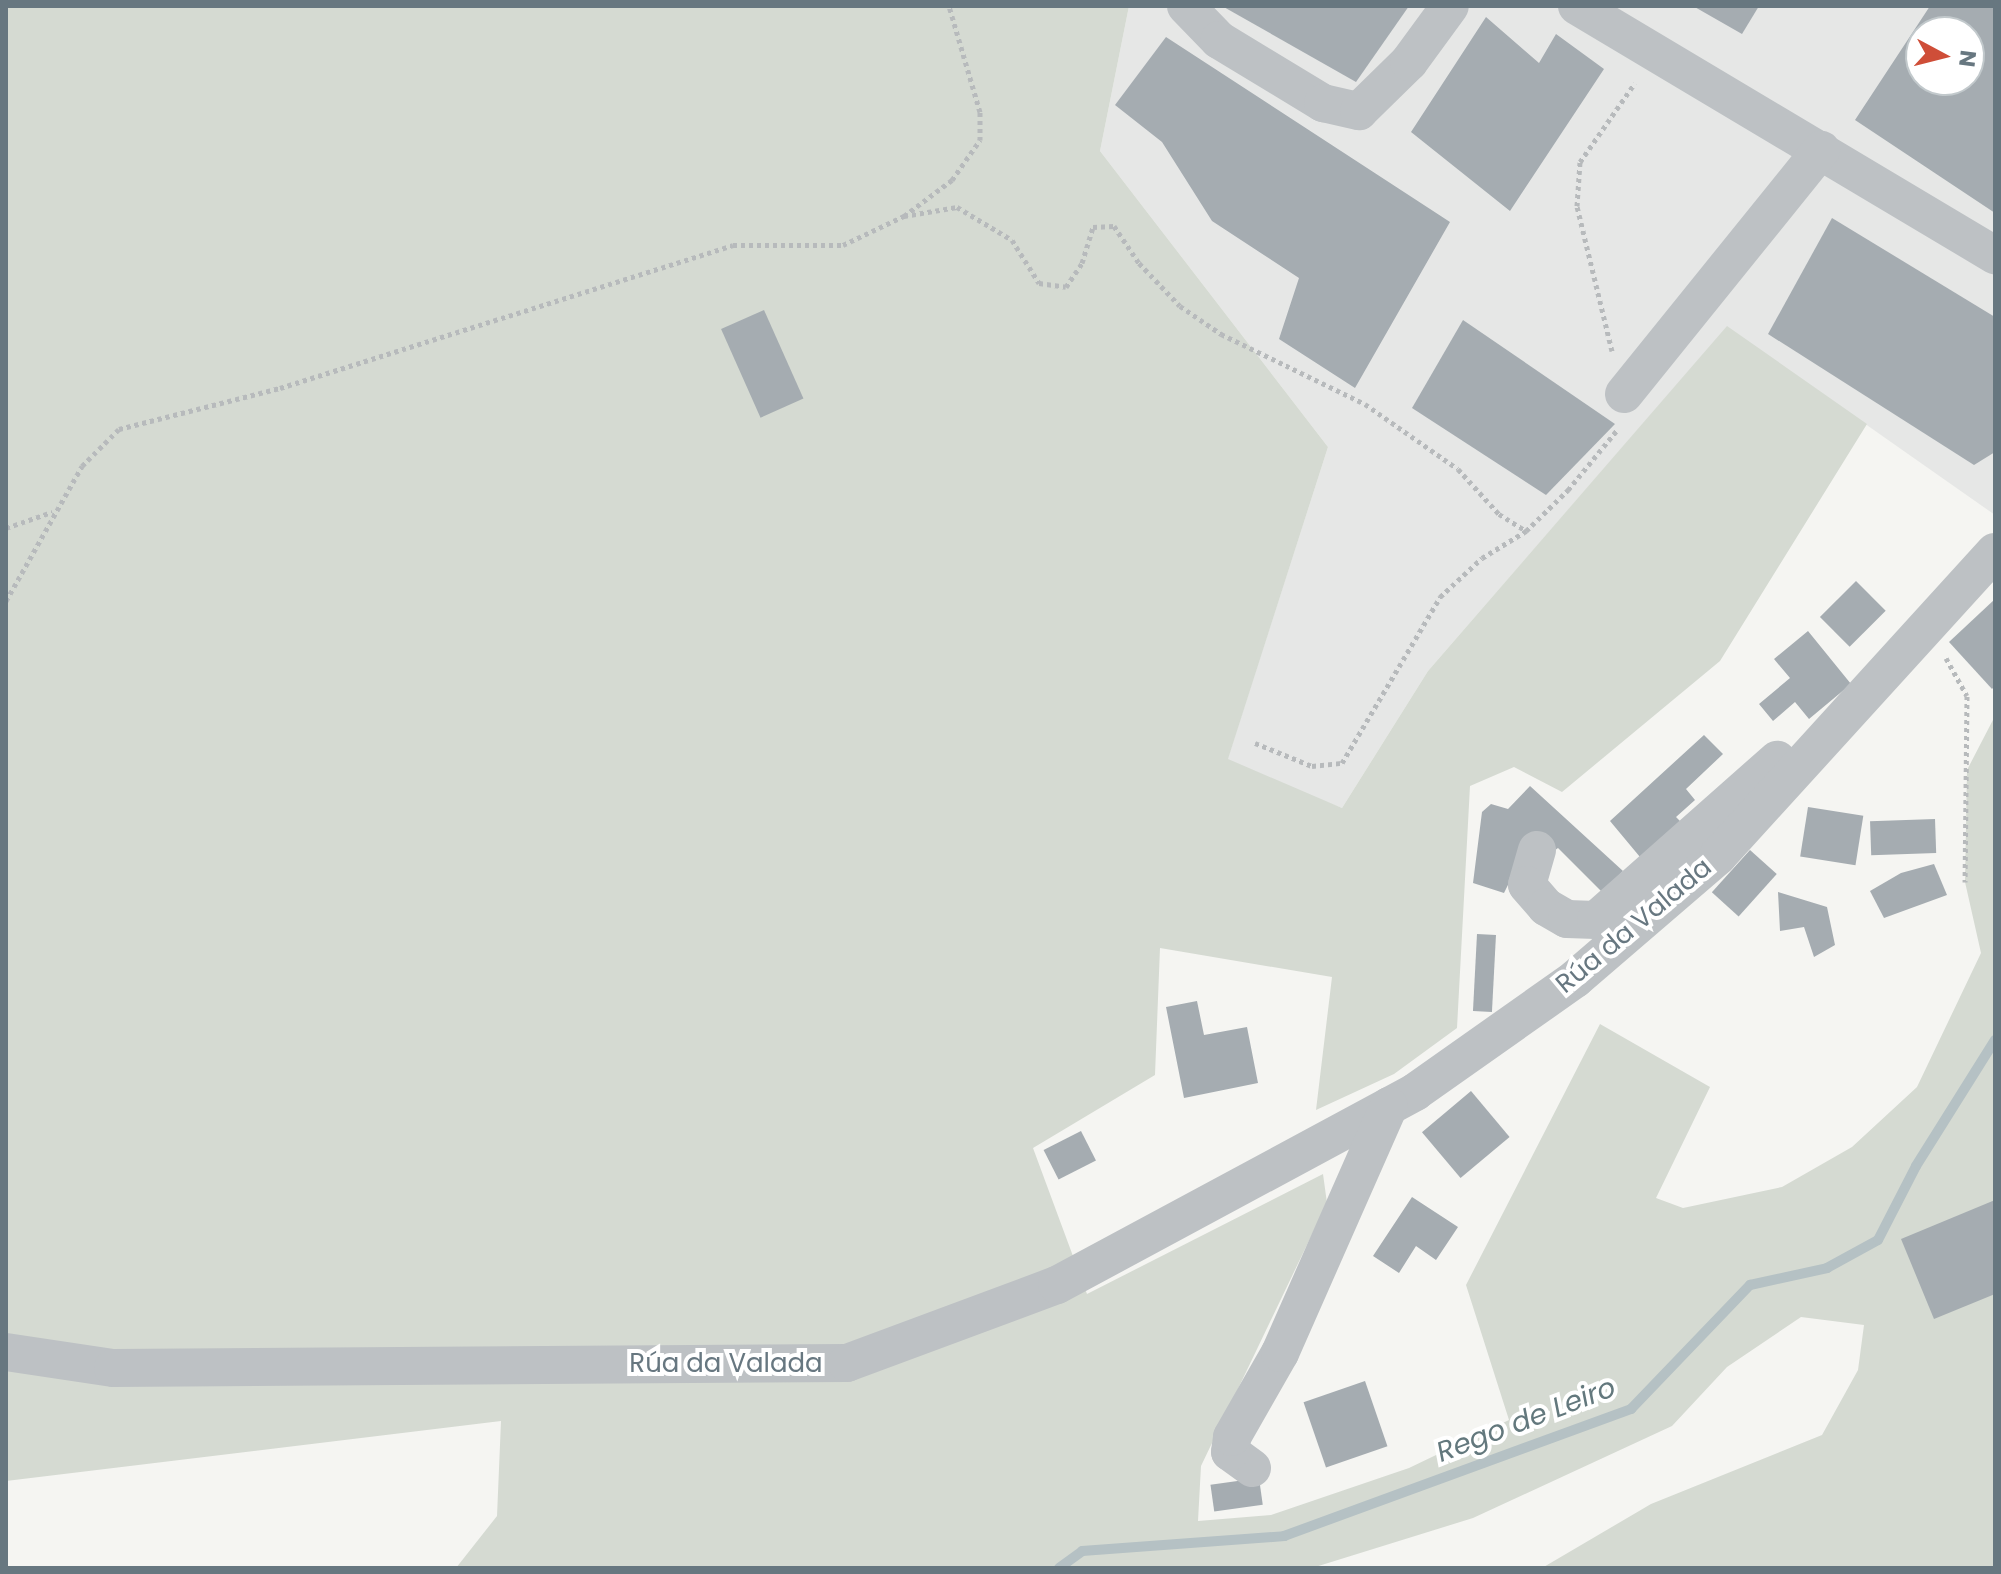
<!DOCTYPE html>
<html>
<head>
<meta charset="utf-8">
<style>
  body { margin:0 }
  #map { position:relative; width:2001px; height:1574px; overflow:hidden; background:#f5f5f2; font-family:Poppins,sans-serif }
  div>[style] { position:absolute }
  .built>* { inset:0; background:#e6e7e6 }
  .green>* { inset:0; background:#d5dad2 }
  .stream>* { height:10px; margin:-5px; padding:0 5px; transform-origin:5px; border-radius:5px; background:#b5c1c4 }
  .building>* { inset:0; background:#a5acb1; transform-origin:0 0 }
  .path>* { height:5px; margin-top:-2.5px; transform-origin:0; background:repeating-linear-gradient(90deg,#b7babc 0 4px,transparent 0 8px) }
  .minor>* { height:38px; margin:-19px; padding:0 19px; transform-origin:19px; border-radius:19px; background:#bdc1c4 }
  span { translate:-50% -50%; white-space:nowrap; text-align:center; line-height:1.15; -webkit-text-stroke:8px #fff; paint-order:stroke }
  .street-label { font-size:26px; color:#677780 }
  .water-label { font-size:28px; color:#63787d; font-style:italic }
  .frame { position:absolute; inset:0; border:8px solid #677780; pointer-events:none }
  .north { position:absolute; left:1905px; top:16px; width:80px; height:80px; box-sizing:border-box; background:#fff; border:2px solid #c2c9cc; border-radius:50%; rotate:97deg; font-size:22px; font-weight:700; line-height:32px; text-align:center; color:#677780 }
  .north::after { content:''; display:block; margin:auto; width:28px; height:36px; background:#cf4e38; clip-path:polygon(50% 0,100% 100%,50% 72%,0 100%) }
</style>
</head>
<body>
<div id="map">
  <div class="built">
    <i style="clip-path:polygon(evenodd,1129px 6px,1995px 6px,1995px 515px,1727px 327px,1428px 671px,1342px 808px,1226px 764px,1328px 447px,1100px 151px,1129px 6px,1921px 32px,1969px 32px,1969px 80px,1921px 80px,1921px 32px)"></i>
  </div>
  <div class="green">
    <i style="clip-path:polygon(6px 6px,1129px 6px,1100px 151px,1328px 447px,1228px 759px,1342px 808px,1428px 671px,1727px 326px,1867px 424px,1720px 661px,1562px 792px,1514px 767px,1470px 786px,1457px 1028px,1394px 1074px,1316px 1110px,1332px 977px,1160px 948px,1155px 1075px,1033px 1148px,1087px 1294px,1323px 1174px,1327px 1203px,1201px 1466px,1198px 1521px,1271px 1515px,1409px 1468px,1509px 1420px,1466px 1285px,1600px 1024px,1710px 1087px,1656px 1198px,1683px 1208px,1782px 1187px,1852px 1147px,1917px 1087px,1981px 953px,1965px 882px,1967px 770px,1995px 716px,1995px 1568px,1542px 1568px,1651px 1504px,1822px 1435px,1858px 1370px,1864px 1325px,1801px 1317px,1727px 1367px,1672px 1426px,1473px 1518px,1312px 1568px,456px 1568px,497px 1516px,501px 1421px,6px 1481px)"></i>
  </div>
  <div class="stream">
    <i style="left:1059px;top:1568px;width:29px;rotate:-36deg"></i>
    <i style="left:1082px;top:1551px;width:203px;rotate:-4.2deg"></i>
    <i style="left:1284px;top:1536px;width:370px;rotate:-20.1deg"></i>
    <i style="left:1631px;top:1409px;width:172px;rotate:-46.2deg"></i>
    <i style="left:1750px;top:1285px;width:79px;rotate:-12.4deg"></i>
    <i style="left:1827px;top:1268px;width:58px;rotate:-28.8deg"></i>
    <i style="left:1878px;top:1240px;width:83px;rotate:-62.8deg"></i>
    <i style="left:1916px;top:1166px;width:149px;rotate:-57.9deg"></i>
  </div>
  <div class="building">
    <i style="clip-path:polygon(1222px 6px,1409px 6px,1356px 82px)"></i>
    <i style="clip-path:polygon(1693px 6px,1759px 6px,1742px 34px)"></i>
    <i style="clip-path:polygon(evenodd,1930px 6px,1995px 6px,1995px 213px,1855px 120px,1930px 6px,1921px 32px,1969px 32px,1969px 80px,1921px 80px,1921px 32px)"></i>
    <i style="clip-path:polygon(1486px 17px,1539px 63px,1556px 34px,1604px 69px,1510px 211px,1411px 132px)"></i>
    <i style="clip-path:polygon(1166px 37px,1450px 222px,1355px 388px,1279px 339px,1299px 278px,1212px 221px,1162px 142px,1115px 105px)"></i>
    <i style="clip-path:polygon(1832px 218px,1995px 317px,1995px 452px,1974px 465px,1768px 334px)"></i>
    <i style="left:764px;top:310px;width:97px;height:47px;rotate:66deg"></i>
    <i style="clip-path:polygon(1463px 320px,1615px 424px,1546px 495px,1412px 408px)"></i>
    <i style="left:1856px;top:581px;width:42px;height:51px;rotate:45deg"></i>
    <i style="clip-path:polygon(1995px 599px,1995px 686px,1992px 689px,1949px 642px)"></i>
    <i style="clip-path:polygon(1808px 631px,1851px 684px,1809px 719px,1795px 702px,1773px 721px,1759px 704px,1790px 678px,1774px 659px)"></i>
    <i style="clip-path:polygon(1704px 735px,1723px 754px,1686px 789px,1695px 800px,1676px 817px,1681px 822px,1640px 857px,1610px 821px)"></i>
    <i style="clip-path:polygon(1530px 786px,1623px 871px,1602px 892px,1558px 848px,1551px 853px,1533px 834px,1504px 893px,1473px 883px,1482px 812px,1491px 804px,1508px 809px)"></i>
    <i style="left:1808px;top:807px;width:56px;height:50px;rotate:9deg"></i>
    <i style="left:1935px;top:819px;width:34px;height:65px;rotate:88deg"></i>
    <i style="left:1750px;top:850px;width:36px;height:57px;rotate:42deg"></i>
    <i style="clip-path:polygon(1934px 864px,1947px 895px,1884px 918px,1870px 891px,1901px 873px)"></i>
    <i style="clip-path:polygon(1778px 892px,1827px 907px,1835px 945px,1814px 957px,1804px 927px,1780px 931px)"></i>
    <i style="left:1477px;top:934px;width:19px;height:77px;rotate:3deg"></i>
    <i style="clip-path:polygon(1197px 1001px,1204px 1035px,1247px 1027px,1258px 1083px,1184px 1098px,1166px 1007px)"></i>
    <i style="left:1471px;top:1091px;width:60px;height:64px;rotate:50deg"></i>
    <i style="left:1081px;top:1131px;width:33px;height:42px;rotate:63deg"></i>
    <i style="clip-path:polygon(1412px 1197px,1458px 1227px,1436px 1260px,1416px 1246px,1399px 1273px,1373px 1256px)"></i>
    <i style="clip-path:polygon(1995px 1200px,1995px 1294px,1934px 1319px,1901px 1239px)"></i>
    <i style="left:1365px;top:1381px;width:69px;height:65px;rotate:71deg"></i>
    <i style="left:1259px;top:1478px;width:27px;height:49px;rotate:82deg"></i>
  </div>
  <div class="path">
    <i style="left:904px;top:216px;width:54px;rotate:-9.6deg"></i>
    <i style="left:957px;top:207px;width:64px;rotate:31deg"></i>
    <i style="left:1012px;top:240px;width:51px;rotate:57.9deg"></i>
    <i style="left:1039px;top:283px;width:27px;rotate:8deg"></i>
    <i style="left:1066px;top:287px;width:29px;rotate:-56deg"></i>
    <i style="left:1082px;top:263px;width:38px;rotate:-73deg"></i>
    <i style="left:1093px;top:227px;width:21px;rotate:-3deg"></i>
    <i style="left:1114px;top:226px;width:45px;rotate:56deg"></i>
    <i style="left:1139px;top:263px;width:59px;rotate:46.4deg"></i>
    <i style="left:1180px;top:306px;width:50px;rotate:34.3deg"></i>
    <i style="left:1221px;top:334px;width:160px;rotate:25.9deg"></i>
    <i style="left:1365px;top:404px;width:113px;rotate:35deg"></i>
    <i style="left:1458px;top:469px;width:61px;rotate:47.7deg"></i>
    <i style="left:1499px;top:514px;width:32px;rotate:32deg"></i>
    <i style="left:1526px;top:531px;width:59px;rotate:-44.3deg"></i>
    <i style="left:1568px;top:490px;width:79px;rotate:-50.7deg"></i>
    <i style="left:1612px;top:351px;width:149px;rotate:-103.6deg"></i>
    <i style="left:1577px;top:206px;width:44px;rotate:-86.1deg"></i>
    <i style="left:1580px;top:162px;width:96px;rotate:-55.2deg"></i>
    <i style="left:6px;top:528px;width:49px;rotate:-19.2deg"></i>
    <i style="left:6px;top:601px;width:155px;rotate:-60.6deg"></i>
    <i style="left:82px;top:466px;width:52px;rotate:-45deg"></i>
    <i style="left:119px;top:429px;width:166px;rotate:-14.3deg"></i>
    <i style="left:280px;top:388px;width:475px;rotate:-17.5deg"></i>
    <i style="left:733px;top:245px;width:110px"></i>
    <i style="left:843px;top:245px;width:68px;rotate:-25.4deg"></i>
    <i style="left:904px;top:216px;width:60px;rotate:-36.9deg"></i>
    <i style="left:952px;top:180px;width:49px;rotate:-55deg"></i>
    <i style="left:980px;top:140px;width:28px;rotate:-90deg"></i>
    <i style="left:980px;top:112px;width:110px;rotate:-106.3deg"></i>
    <i style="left:1946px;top:658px;width:43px;rotate:61.1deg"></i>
    <i style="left:1967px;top:696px;width:186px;rotate:90.6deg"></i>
    <i style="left:1255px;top:743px;width:61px;rotate:22deg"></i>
    <i style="left:1312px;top:766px;width:30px;rotate:-6deg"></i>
    <i style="left:1342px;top:763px;width:193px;rotate:-59.4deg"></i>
    <i style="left:1440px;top:597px;width:57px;rotate:-42.9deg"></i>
    <i style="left:1482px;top:558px;width:52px;rotate:-31.5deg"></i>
  </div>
  <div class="minor">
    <i style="left:1186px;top:6px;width:47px;rotate:45.9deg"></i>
    <i style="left:1219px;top:40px;width:122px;rotate:31.2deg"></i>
    <i style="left:1323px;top:103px;width:37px;rotate:13deg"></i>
    <i style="left:1359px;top:111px;width:70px;rotate:-44.4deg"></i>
    <i style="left:1409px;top:62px;width:69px;rotate:-53.8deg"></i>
    <i style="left:1577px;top:6px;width:487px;rotate:30.8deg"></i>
    <i style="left:1624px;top:394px;width:314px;rotate:-51.1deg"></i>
    <i style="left:1537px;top:850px;width:36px;rotate:106deg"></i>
    <i style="left:1527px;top:885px;width:29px;rotate:49deg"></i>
    <i style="left:1546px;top:907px;width:24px;rotate:30deg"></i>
    <i style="left:1567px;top:919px;width:29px;rotate:2deg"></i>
    <i style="left:1596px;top:920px;width:242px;rotate:-41.5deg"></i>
    <i style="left:6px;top:1352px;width:108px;rotate:8.5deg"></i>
    <i style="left:113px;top:1368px;width:734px;rotate:-0.39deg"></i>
    <i style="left:847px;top:1363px;width:224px;rotate:-20.4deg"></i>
    <i style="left:1057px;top:1285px;width:407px;rotate:-28.3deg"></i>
    <i style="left:1415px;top:1092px;width:196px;rotate:-35.2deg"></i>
    <i style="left:1575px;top:979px;width:189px;rotate:-40.7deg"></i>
    <i style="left:1718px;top:856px;width:411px;rotate:-47.7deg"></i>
    <i style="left:1252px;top:1468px;width:27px;rotate:-144deg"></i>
    <i style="left:1230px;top:1452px;width:15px;rotate:-82deg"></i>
    <i style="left:1232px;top:1437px;width:97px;rotate:-60.3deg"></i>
    <i style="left:1280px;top:1353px;width:270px;rotate:-66.2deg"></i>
  </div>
  <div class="street-label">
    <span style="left:1634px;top:926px;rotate:-40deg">Rúa da Valada</span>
    <span style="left:726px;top:1364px">Rúa da Valada</span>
  </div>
  <div class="water-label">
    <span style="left:1526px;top:1420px;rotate:-21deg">Rego de Leiro</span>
  </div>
  <div class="frame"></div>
  <div class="north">N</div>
</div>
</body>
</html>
